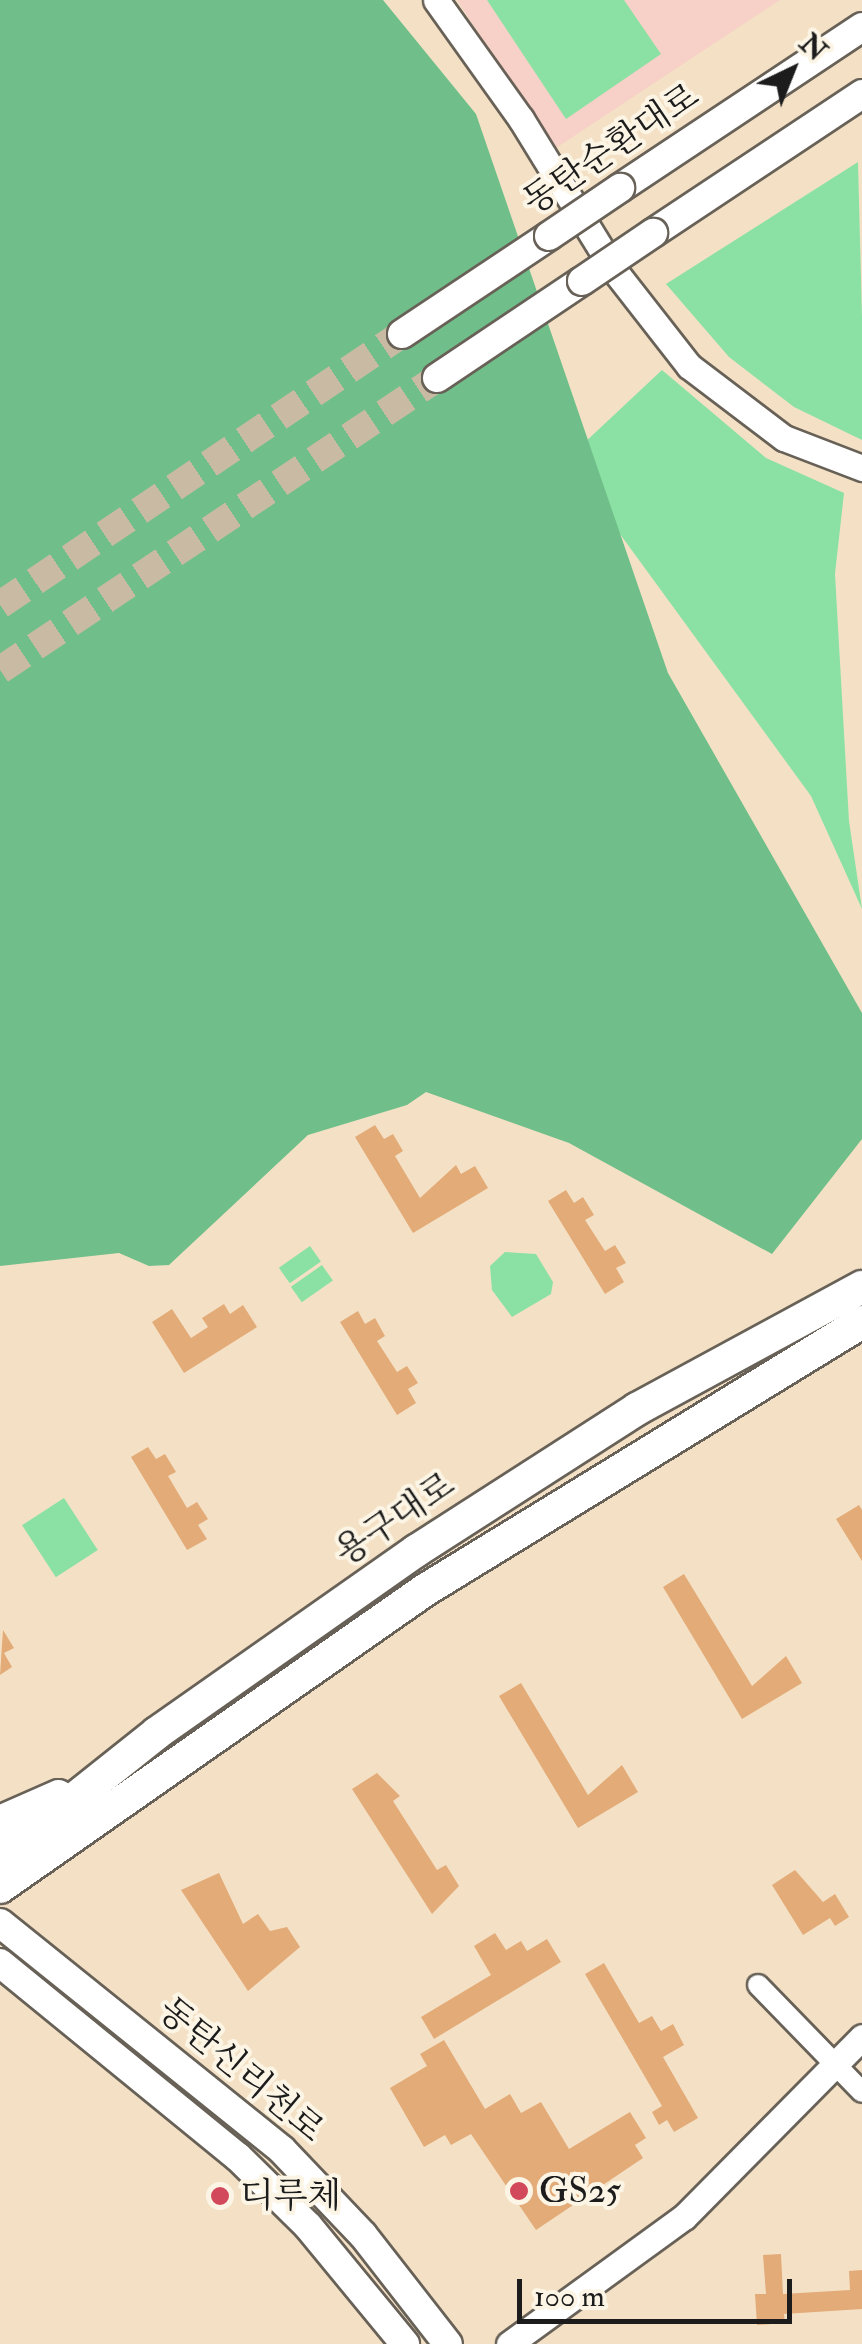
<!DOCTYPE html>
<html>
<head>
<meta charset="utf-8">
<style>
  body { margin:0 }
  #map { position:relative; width:862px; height:2344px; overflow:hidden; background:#f4e1c5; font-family:"IM FELL Double Pica","Noto Serif KR",serif }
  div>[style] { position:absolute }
  .built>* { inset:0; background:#f7d1c7 }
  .green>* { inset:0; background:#8be1a4; transform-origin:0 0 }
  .forest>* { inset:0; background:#70bf8a }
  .building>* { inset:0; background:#e3ab78 }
  .secondary-tunnel>* { height:28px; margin-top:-14px; transform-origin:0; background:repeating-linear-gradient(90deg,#c9baa3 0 28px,transparent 0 42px) }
  .roads { filter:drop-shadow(2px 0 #686157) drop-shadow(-2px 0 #686157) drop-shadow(0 2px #686157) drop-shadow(0 -2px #686157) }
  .minor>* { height:20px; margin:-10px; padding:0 10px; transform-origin:10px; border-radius:10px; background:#fff }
  .tertiary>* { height:25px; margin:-12.5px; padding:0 12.5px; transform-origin:12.5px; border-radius:12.5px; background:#fff }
  .secondary>* { height:28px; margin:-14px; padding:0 14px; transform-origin:14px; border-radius:14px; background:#fff }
  .trunk>* { height:32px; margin:-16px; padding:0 16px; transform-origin:16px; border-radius:16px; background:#fff }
  .bridges { filter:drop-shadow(2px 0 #686157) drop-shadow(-2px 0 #686157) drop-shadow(0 2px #686157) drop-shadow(0 -2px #686157) }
  .secondary-bridge>* { height:28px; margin:-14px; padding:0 14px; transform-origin:14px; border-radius:14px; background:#fff }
  .dots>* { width:28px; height:28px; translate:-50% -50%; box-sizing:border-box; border:5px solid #fcf5e5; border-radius:50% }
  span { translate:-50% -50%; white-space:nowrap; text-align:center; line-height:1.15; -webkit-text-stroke:8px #fcf5e5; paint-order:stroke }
  .street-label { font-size:35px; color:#1c1c1c }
  .poi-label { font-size:35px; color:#1c1c1c }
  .left { translate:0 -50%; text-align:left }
  .north { position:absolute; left:742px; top:20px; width:100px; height:100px; -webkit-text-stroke:8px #fcf5e5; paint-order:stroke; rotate:43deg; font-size:28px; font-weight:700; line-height:40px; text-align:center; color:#1c1c1c }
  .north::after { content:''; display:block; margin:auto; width:35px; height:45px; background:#1c1c1c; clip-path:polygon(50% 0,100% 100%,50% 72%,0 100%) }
  .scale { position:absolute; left:517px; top:2279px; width:275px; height:45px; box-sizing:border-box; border:5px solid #1c1c1c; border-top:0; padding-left:12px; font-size:30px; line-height:35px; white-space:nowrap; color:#1c1c1c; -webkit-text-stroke:8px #fcf5e5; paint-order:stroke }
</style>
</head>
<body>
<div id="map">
  <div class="built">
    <i style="clip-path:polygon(457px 0,780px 0,553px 150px)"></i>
  </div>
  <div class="green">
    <i style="clip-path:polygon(487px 0,624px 0,661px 54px,566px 119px)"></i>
    <i style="clip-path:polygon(858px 162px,862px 318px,862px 440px,794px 407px,729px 357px,666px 284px)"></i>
    <i style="clip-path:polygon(662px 370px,766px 458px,844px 493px,835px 574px,849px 821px,862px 909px,811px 796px,566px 460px)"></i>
    <i style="left:310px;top:1246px;width:19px;height:38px;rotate:55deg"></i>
    <i style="clip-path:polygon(505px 1252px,536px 1254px,553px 1282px,551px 1294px,512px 1317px,492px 1290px,490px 1266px)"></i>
    <i style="left:322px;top:1265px;width:19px;height:38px;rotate:55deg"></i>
    <i style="left:64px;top:1498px;width:62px;height:50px;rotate:57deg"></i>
  </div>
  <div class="forest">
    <i style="clip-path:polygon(0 0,383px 0,476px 114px,668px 673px,862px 1013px,862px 1139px,772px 1254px,569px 1143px,426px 1092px,407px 1105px,308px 1135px,169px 1265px,149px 1266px,119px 1253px,0 1266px)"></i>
  </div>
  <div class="building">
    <i style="clip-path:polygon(375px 1125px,384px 1139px,393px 1134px,403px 1151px,395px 1156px,420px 1198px,456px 1165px,461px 1174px,475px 1166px,488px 1188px,413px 1233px,355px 1137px)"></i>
    <i style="clip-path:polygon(566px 1190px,574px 1203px,583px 1197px,594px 1215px,585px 1220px,605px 1251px,615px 1245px,626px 1263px,616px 1268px,624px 1282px,605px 1294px,548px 1201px)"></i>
    <i style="clip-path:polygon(224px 1304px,230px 1314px,243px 1305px,257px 1327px,184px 1373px,152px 1322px,172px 1309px,191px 1338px,208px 1327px,202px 1318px)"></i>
    <i style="clip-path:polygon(358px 1311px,365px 1324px,375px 1318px,385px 1336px,377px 1341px,397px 1372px,407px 1366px,418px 1383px,408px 1389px,416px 1403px,397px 1415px,340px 1322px)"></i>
    <i style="clip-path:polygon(148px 1447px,156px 1459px,165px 1454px,176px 1472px,168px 1476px,187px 1508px,197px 1502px,208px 1519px,198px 1525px,207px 1539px,187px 1550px,131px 1457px)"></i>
    <i style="clip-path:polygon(859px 1505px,862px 1510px,862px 1561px,836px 1519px)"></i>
    <i style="clip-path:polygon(684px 1574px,752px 1686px,786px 1656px,802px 1683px,742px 1719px,663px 1587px)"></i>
    <i style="clip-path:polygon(3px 1630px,14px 1648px,4px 1653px,12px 1667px,0 1675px)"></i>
    <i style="clip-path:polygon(521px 1683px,588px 1795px,622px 1765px,638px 1792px,578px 1828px,499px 1696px)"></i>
    <i style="clip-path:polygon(377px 1773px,400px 1796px,393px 1801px,437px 1870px,446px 1865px,459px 1886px,432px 1914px,352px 1789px)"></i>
    <i style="clip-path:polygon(795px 1870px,823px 1902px,835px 1894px,849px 1917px,835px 1926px,830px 1918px,803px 1935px,772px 1885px)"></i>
    <i style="clip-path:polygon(219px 1873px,243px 1924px,258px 1914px,270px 1931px,287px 1927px,300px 1947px,248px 1991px,181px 1890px)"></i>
    <i style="clip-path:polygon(495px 1933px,506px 1950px,521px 1941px,527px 1951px,547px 1939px,561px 1962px,434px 2039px,421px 2017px,491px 1975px,474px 1946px)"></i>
    <i style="clip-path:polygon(604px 1963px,639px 2023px,652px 2016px,661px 2031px,673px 2024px,684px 2045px,663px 2057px,698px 2118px,674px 2132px,667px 2120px,659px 2125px,652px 2112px,662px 2106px,585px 1974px)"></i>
    <i style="clip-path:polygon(444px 2040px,485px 2109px,510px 2094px,521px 2113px,541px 2102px,569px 2149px,630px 2112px,646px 2138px,635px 2145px,643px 2158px,536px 2230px,471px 2134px,451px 2145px,445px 2135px,424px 2147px,390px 2088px,427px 2066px,420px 2054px)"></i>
    <i style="clip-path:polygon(781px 2254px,783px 2294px,850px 2290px,849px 2271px,862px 2270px,862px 2309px,784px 2314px,785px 2323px,757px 2325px,755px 2294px,766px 2294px,763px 2255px)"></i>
  </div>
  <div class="secondary-tunnel">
    <i style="left:0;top:605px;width:485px;rotate:-34deg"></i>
    <i style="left:0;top:670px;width:526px;rotate:-33.75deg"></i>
  </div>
  <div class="roads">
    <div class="minor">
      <i style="left:758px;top:1985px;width:149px;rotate:45.8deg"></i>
    </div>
    <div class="tertiary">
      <i style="left:436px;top:0;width:146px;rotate:54.5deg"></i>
      <i style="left:521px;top:119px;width:177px;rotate:58.4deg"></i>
      <i style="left:614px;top:270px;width:122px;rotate:52deg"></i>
      <i style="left:689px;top:366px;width:119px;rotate:37.2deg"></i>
      <i style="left:784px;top:438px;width:84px;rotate:21deg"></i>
      <i style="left:509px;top:2344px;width:216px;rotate:-36deg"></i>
      <i style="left:684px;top:2217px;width:253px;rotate:-45.3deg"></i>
    </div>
    <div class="secondary">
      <i style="left:620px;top:188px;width:291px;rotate:-33.6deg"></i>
      <i style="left:653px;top:233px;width:251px;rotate:-33.6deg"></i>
      <i style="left:402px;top:334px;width:177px;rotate:-33.7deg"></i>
      <i style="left:437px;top:378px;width:174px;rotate:-33.8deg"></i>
      <i style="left:0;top:1923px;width:362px;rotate:38.8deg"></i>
      <i style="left:282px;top:2150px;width:117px;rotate:46.4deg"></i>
      <i style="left:363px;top:2235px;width:138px;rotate:52.1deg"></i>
      <i style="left:0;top:1963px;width:307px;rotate:39.2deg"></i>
      <i style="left:238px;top:2157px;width:98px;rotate:44.6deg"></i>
      <i style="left:308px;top:2226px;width:153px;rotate:50.6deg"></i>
    </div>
    <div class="trunk">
      <i style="left:0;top:1822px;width:64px;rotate:-23.8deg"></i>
      <i style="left:0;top:1858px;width:201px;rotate:-38.5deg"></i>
      <i style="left:157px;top:1733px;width:317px;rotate:-35.1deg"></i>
      <i style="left:416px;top:1551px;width:263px;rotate:-32.7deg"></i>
      <i style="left:637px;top:1409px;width:256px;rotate:-28.5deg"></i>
      <i style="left:0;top:1887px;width:518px;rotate:-34.95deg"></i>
      <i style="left:425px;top:1590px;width:513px;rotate:-31.52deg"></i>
    </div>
  </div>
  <div class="bridges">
    <div class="secondary-bridge">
      <i style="left:549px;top:236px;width:86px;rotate:-34.1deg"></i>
      <i style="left:582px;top:281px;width:86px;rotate:-34.1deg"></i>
    </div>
  </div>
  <div class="dots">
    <i style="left:519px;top:2191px;background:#d1495b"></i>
    <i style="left:220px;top:2196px;background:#d1495b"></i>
  </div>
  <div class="street-label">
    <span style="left:611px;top:149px;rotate:-34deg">동탄순환대로</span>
    <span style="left:395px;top:1519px;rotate:-34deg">용구대로</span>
    <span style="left:241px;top:2070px;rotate:40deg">동탄신리천로</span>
  </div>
  <div class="poi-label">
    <span class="left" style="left:539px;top:2191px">GS25</span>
    <span class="left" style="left:240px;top:2196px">디루체</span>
  </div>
  <div class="north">N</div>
  <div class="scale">100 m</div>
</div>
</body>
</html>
